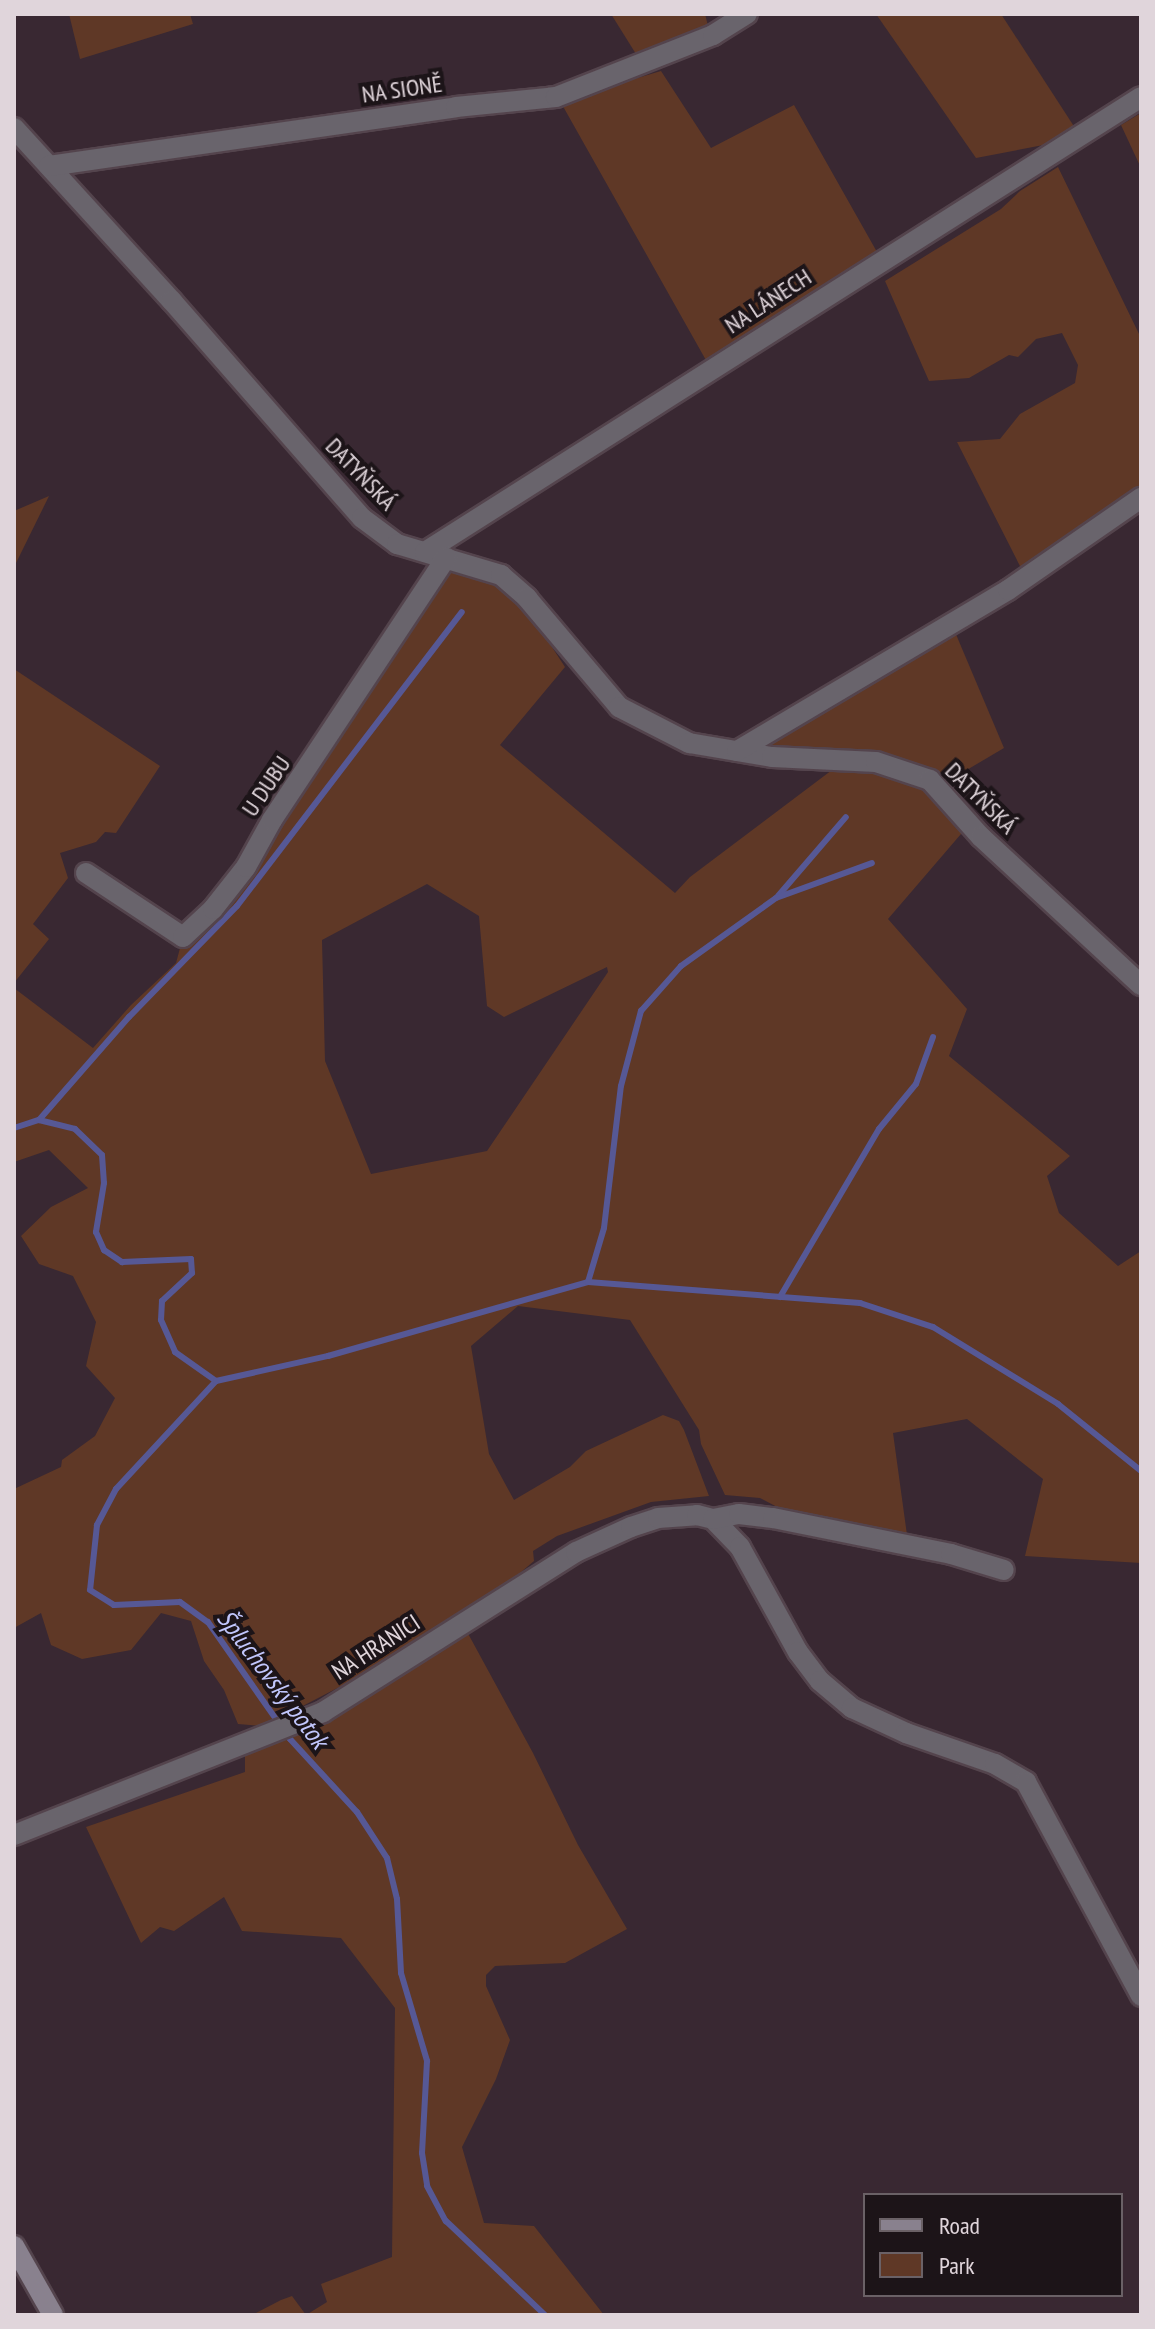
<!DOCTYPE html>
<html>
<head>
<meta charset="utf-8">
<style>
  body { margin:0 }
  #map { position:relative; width:1155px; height:2329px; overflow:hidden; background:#392832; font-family:"PT Sans Narrow",sans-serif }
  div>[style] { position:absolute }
  .green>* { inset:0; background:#5f3826 }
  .stream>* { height:6px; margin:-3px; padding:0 3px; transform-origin:3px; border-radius:3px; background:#565895 }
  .roads { filter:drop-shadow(2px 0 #54444d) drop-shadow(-2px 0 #54444d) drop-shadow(0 2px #54444d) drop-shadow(0 -2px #54444d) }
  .street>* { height:20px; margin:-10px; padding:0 10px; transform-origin:10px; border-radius:10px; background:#69646c }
  .secondary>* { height:20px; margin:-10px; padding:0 10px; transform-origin:10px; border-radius:10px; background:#89818e }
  span { translate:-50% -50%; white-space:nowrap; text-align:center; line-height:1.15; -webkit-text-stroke:8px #1c1418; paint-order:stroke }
  .street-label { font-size:24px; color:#e0d5db }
  .water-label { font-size:26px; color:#c1c6fc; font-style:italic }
  .frame { position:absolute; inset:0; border:16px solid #e0d5db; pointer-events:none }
  .legend { position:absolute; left:863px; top:2193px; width:260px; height:104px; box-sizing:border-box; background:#1c1418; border:2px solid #6a6166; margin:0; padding:10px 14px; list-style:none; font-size:24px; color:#e0d5db }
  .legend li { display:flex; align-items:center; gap:16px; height:40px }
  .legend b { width:40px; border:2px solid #6a6166 }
</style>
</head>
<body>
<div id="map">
  <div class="green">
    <i style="clip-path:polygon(69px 14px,190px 14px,193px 24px,80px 59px)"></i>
    <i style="clip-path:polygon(611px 14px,705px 14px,708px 26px,636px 54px)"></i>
    <i style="clip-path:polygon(876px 14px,1001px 14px,1077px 131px,1059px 142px,976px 158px)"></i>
    <i style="clip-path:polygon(661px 71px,711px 148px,794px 105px,877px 252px,707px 362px,560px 101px)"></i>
    <i style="clip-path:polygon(1141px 113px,1141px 168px,1121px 125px)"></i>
    <i style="clip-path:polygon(1058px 167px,1141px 338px,1141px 485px,1022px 570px,957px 442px,1000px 439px,1020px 414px,1075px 383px,1078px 365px,1062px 333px,1036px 339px,1018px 357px,1009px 355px,969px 378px,929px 381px,885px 281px,1001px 209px,1020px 191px)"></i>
    <i style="clip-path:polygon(49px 496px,18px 559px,14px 567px,14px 511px)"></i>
    <i style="clip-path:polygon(evenodd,446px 558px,516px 592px,565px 667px,500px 745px,675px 893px,690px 877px,832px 770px,875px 773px,927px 790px,967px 827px,888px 919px,967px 1009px,949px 1056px,1070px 1156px,1047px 1176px,1059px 1213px,1118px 1266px,1141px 1251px,1141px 1563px,1025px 1556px,1043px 1479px,967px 1419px,893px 1433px,907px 1535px,781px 1509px,760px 1498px,725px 1495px,701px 1444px,699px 1430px,630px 1320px,518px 1306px,471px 1346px,489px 1454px,514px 1500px,570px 1467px,586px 1451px,663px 1415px,679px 1421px,684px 1430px,709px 1496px,651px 1502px,557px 1536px,533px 1551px,534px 1561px,506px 1585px,380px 1666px,264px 1726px,238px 1724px,224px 1690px,204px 1661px,191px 1621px,161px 1613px,131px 1650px,82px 1659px,51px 1645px,41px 1613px,14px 1628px,14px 1489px,61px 1467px,62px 1460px,95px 1436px,115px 1398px,86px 1366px,96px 1322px,73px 1276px,39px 1264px,21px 1236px,51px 1207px,88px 1188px,49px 1150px,14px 1162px,14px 988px,93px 1048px,131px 1005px,176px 963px,183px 937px,213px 909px,446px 558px,427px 884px,479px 916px,487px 1006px,504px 1017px,607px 967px,608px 972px,487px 1151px,371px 1174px,325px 1061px,322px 940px,427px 884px)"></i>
    <i style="clip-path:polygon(955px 632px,1004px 748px,943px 784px,785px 753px,764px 742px)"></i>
    <i style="clip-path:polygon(14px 669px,160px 766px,116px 833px,105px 832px,96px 842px,60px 853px,68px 878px,33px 924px,49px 939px,14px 983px)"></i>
    <i style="clip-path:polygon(465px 1628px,533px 1753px,578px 1845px,627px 1929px,565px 1963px,495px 1966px,486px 1975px,486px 1986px,510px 2040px,496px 2079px,462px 2147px,484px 2223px,534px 2226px,604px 2315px,306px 2315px,327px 2302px,321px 2284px,392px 2257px,395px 2008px,341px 1938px,242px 1931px,224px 1897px,174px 1931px,160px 1927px,141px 1943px,86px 1827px,245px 1772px,245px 1752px)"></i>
    <i style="clip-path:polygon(292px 2296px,306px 2315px,252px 2315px,281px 2300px)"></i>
  </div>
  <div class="stream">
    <i style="left:778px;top:896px;width:104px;rotate:-49.3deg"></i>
    <i style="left:39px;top:1120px;width:137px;rotate:-48.9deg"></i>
    <i style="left:129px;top:1017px;width:155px;rotate:-45.8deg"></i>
    <i style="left:237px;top:906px;width:370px;rotate:-52.6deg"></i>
    <i style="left:14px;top:1128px;width:26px;rotate:-18deg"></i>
    <i style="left:39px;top:1120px;width:37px;rotate:14deg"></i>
    <i style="left:75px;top:1129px;width:37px;rotate:44deg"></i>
    <i style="left:102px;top:1155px;width:28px;rotate:86deg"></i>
    <i style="left:104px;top:1183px;width:50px;rotate:99.3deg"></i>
    <i style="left:96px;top:1232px;width:20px;rotate:66deg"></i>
    <i style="left:104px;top:1250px;width:22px;rotate:34deg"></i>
    <i style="left:122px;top:1262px;width:69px;rotate:-2.5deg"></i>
    <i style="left:191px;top:1259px;width:14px;rotate:86deg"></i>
    <i style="left:192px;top:1273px;width:41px;rotate:137deg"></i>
    <i style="left:162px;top:1301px;width:19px;rotate:93deg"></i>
    <i style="left:161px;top:1320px;width:35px;rotate:66deg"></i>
    <i style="left:175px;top:1352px;width:50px;rotate:35.3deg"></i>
    <i style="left:216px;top:1381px;width:147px;rotate:132.8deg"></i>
    <i style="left:116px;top:1489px;width:41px;rotate:117.8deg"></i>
    <i style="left:97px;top:1525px;width:65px;rotate:96.1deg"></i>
    <i style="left:90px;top:1590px;width:28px;rotate:32deg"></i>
    <i style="left:114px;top:1605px;width:66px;rotate:-2.6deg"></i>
    <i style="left:180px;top:1602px;width:34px;rotate:36deg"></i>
    <i style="left:208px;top:1622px;width:143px;rotate:55deg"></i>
    <i style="left:290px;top:1739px;width:99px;rotate:47.5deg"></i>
    <i style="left:357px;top:1812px;width:55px;rotate:56.9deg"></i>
    <i style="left:387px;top:1858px;width:42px;rotate:76.3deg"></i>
    <i style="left:397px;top:1899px;width:74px;rotate:86.9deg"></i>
    <i style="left:401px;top:1973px;width:92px;rotate:73.5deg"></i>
    <i style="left:427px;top:2061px;width:92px;rotate:93.1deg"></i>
    <i style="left:422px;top:2153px;width:33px;rotate:81deg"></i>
    <i style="left:427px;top:2186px;width:40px;rotate:62deg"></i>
    <i style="left:446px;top:2221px;width:137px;rotate:43.5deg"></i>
    <i style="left:588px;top:1282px;width:56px;rotate:-73.5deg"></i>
    <i style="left:604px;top:1228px;width:143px;rotate:-83.2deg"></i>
    <i style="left:621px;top:1086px;width:78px;rotate:-75.1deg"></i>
    <i style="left:641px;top:1011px;width:60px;rotate:-48.4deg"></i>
    <i style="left:681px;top:966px;width:117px;rotate:-35.6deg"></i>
    <i style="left:776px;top:898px;width:102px;rotate:-20deg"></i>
    <i style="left:780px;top:1297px;width:195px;rotate:-59.5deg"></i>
    <i style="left:879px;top:1129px;width:58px;rotate:-50.6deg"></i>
    <i style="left:916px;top:1084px;width:50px;rotate:-70.1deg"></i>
    <i style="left:216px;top:1381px;width:115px;rotate:-12.6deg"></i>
    <i style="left:328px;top:1356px;width:270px;rotate:-15.9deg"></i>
    <i style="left:588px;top:1282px;width:273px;rotate:4.4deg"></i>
    <i style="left:860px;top:1303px;width:77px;rotate:18.2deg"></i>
    <i style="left:933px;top:1327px;width:147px;rotate:31.6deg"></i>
    <i style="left:1058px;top:1404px;width:107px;rotate:38.9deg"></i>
  </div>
  <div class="roads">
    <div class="street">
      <i style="left:14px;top:128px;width:234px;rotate:47.6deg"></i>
      <i style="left:172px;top:301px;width:288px;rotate:48.8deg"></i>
      <i style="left:362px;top:518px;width:44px;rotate:36.6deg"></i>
      <i style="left:397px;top:544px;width:109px;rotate:16.6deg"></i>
      <i style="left:501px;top:575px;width:35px;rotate:41deg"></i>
      <i style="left:527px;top:598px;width:143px;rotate:49.8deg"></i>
      <i style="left:619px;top:707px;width:79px;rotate:27.2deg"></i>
      <i style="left:689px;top:743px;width:84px;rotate:9.6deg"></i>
      <i style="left:772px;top:757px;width:104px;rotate:2.8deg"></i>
      <i style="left:876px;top:762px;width:57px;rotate:18.4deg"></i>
      <i style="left:930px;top:780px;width:76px;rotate:48.2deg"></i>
      <i style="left:981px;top:837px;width:218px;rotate:42.8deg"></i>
      <i style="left:49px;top:166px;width:411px;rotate:-8.2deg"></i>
      <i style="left:456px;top:107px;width:100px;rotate:-5.7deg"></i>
      <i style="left:556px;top:97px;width:169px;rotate:-21.5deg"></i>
      <i style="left:713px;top:35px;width:40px;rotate:-32deg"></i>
      <i style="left:425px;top:552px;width:848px;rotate:-32.43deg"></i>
      <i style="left:737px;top:751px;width:315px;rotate:-30.7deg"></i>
      <i style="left:1008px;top:590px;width:162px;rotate:-34.7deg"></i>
      <i style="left:86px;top:873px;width:116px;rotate:33.4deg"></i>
      <i style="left:183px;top:937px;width:41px;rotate:-43deg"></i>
      <i style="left:213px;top:909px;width:53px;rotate:-51.8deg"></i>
      <i style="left:246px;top:867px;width:54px;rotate:-61deg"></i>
      <i style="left:272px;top:820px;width:315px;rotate:-56.4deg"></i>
      <i style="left:713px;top:1519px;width:39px;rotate:46deg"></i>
      <i style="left:740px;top:1547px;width:120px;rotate:61.1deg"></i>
      <i style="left:798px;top:1652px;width:36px;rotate:53deg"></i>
      <i style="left:820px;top:1681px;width:42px;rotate:40.2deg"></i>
      <i style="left:852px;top:1708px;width:60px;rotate:24.8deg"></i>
      <i style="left:906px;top:1733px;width:94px;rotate:19.2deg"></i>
      <i style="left:995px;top:1764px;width:36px;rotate:30deg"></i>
      <i style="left:1026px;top:1782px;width:243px;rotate:61.7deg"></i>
      <i style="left:14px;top:1835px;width:333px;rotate:-21.7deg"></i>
      <i style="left:323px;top:1712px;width:299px;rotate:-32.3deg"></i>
      <i style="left:576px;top:1552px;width:60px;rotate:-24.4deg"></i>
      <i style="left:631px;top:1527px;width:28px;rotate:-18deg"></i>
      <i style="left:658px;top:1518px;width:39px;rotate:-4deg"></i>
      <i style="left:697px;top:1515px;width:16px;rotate:14deg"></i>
      <i style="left:713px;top:1519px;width:26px;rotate:-11deg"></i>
      <i style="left:739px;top:1514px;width:34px;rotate:7deg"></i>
      <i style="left:773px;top:1518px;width:182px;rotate:11.4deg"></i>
      <i style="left:951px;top:1554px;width:55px;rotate:16.8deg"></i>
    </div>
    <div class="secondary">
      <i style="left:14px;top:2246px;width:79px;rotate:60.5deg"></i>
    </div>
  </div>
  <div class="street-label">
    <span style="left:402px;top:89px;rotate:-8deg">NA SIONĚ</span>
    <span style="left:768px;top:301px;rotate:-33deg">NA LÁNECH</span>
    <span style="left:361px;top:474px;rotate:46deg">DATYŇSKÁ</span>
    <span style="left:266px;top:786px;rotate:-56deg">U DUBU</span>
    <span style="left:981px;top:798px;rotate:45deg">DATYŇSKÁ</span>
    <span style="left:376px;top:1647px;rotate:-33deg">NA HRANICI</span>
  </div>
  <div class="water-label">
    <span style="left:273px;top:1679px;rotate:53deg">Špluchovský potok</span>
  </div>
  <div class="frame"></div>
  <ul class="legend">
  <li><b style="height:10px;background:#89818e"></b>Road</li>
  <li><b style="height:22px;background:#5f3826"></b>Park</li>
  </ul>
</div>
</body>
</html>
